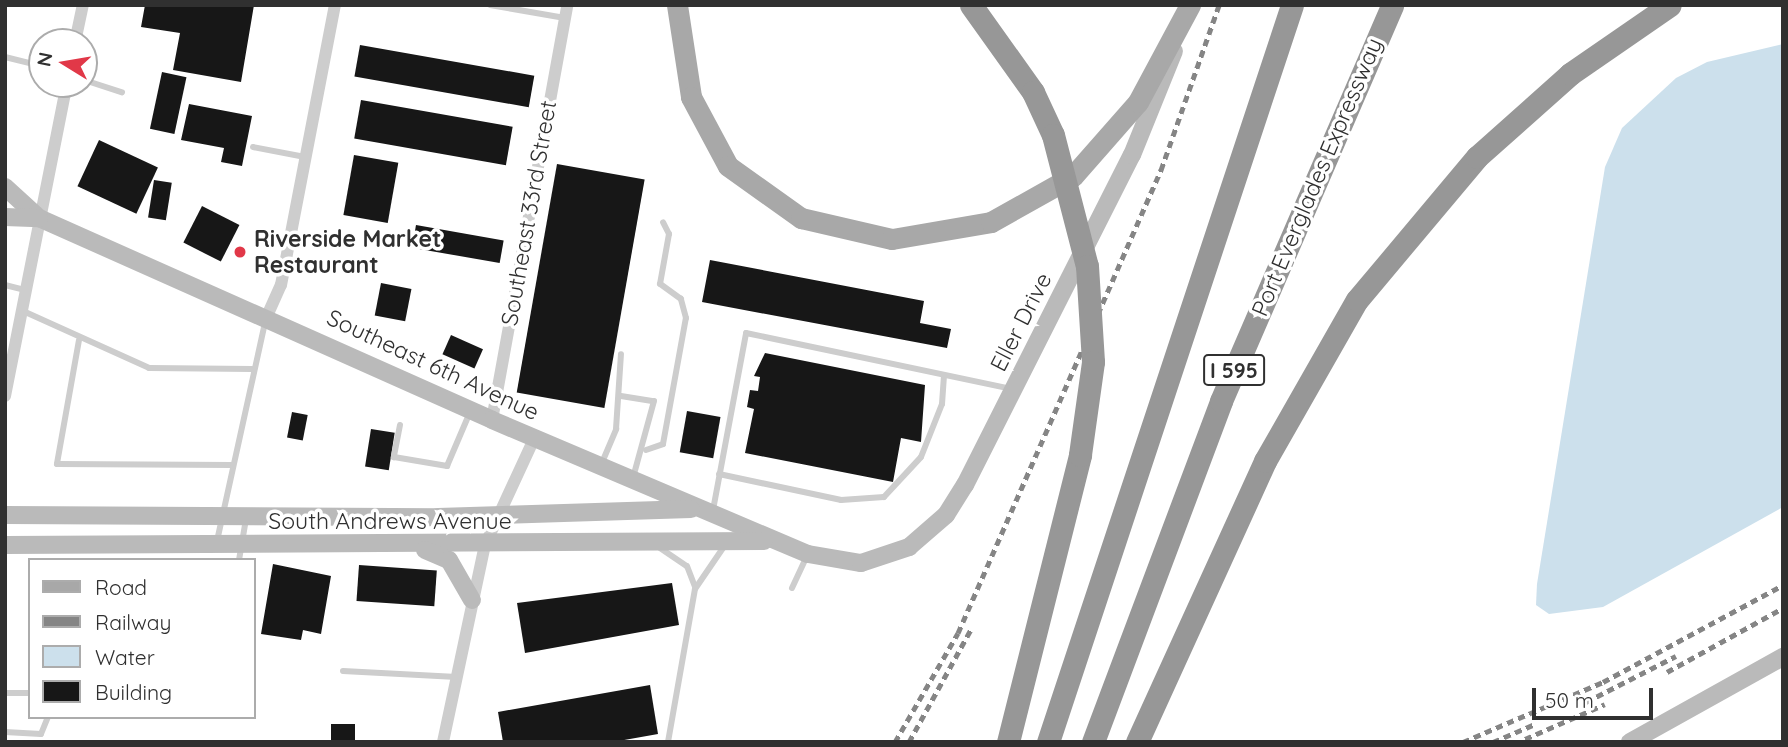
<!DOCTYPE html>
<html>
<head>
<meta charset="utf-8">
<style>
  body { margin:0 }
  #map { position:relative; width:1788px; height:747px; overflow:hidden; background:#fff; font-family:Quicksand,sans-serif }
  div>[style] { position:absolute }
  .water>* { inset:0; background:#cce0ec }
  .building>* { inset:0; background:#171717; transform-origin:0 0 }
  .lane>* { height:6px; margin:-3px; padding:0 3px; transform-origin:3px; border-radius:3px; background:#cdcdcd }
  .street>* { height:12px; margin:-6px; padding:0 6px; transform-origin:6px; border-radius:6px; background:#cdcdcd }
  .secondary>* { height:18px; margin:-9px; padding:0 9px; transform-origin:9px; border-radius:9px; background:#bababa }
  .primary>* { height:21px; margin:-10.5px; padding:0 10.5px; transform-origin:10.5px; border-radius:10.5px; background:#a8a8a8 }
  .highway>* { height:23px; margin:-11.5px; padding:0 11.5px; transform-origin:11.5px; border-radius:11.5px; background:#979797 }
  .rail>* { height:5px; margin-top:-2.5px; transform-origin:0; background:repeating-linear-gradient(90deg,#858585 0 7px,transparent 0 12px) }
  .highway-bridge>* { height:23px; margin:-11.5px; padding:0 11.5px; transform-origin:11.5px; border-radius:11.5px; background:#979797 }
  .dots>* { width:19px; height:19px; translate:-50% -50%; box-sizing:border-box; border:4px solid #fff; border-radius:50% }
  span { translate:-50% -50%; white-space:nowrap; text-align:center; line-height:1.15; -webkit-text-stroke:7px #fff; paint-order:stroke }
  .shield-label span { padding:2px 5px; background:#fff; border:2px solid; border-radius:5px; -webkit-text-stroke-width:0 }
  .shield-label { font-size:21px; color:#303030; font-weight:700 }
  .street-label { font-size:23px; color:#303030 }
  .poi-label { font-size:23px; color:#303030; font-weight:700 }
  .left { translate:0 -50%; text-align:left }
  .frame { position:absolute; inset:0; border:7px solid #303030; pointer-events:none }
  .legend { position:absolute; left:28px; top:558px; width:228px; height:161px; box-sizing:border-box; background:#fff; border:2px solid #acacac; margin:0; padding:9px 12px; list-style:none; font-size:21px; color:#303030 }
  .legend li { display:flex; align-items:center; gap:14px; height:35px }
  .legend b { width:35px; border:2px solid #acacac }
  .north { position:absolute; left:28px; top:28px; width:70px; height:70px; box-sizing:border-box; background:#fff; border:2px solid #acacac; border-radius:50%; rotate:281deg; font-size:19px; font-weight:700; line-height:28px; text-align:center; color:#303030 }
  .north::after { content:''; display:block; margin:auto; width:24px; height:32px; background:#e13848; clip-path:polygon(50% 0,100% 100%,50% 72%,0 100%) }
  .scale { position:absolute; left:1532px; top:688px; width:121px; height:32px; box-sizing:border-box; border:4px solid #303030; border-top:0; padding-left:9px; font-size:21px; line-height:24px; white-space:nowrap; color:#303030; -webkit-text-stroke:5px #fff; paint-order:stroke }
</style>
</head>
<body>
<div id="map">
  <div class="water">
    <i style="clip-path:polygon(1783px 44px,1783px 507px,1603px 607px,1549px 614px,1536px 605px,1537px 584px,1605px 167px,1622px 128px,1676px 78px,1707px 62px)"></i>
  </div>
  <div class="building">
    <i style="clip-path:polygon(145px 5px,254px 5px,241px 82px,173px 70px,180px 33px,141px 27px)"></i>
    <i style="left:360px;top:45px;width:177px;height:32px;rotate:10deg"></i>
    <i style="left:162px;top:72px;width:25px;height:58px;rotate:12deg"></i>
    <i style="left:361px;top:100px;width:154px;height:39px;rotate:10deg"></i>
    <i style="clip-path:polygon(189px 104px,252px 116px,242px 166px,221px 162px,224px 148px,181px 140px)"></i>
    <i style="left:99px;top:140px;width:65px;height:51px;rotate:25deg"></i>
    <i style="left:354px;top:155px;width:45px;height:61px;rotate:10deg"></i>
    <i style="left:557px;top:164px;width:89px;height:232px;rotate:10deg"></i>
    <i style="left:154px;top:180px;width:18px;height:38px;rotate:9deg"></i>
    <i style="left:202px;top:206px;width:42px;height:41px;rotate:27deg"></i>
    <i style="left:416px;top:225px;width:89px;height:23px;rotate:10deg"></i>
    <i style="clip-path:polygon(710px 260px,924px 301px,920px 323px,951px 329px,947px 348px,702px 302px)"></i>
    <i style="left:381px;top:283px;width:31px;height:33px;rotate:11deg"></i>
    <i style="left:451px;top:335px;width:35px;height:21px;rotate:24deg"></i>
    <i style="clip-path:polygon(765px 353px,925px 385px,921px 442px,901px 438px,893px 482px,745px 453px,754px 409px,747px 407px,750px 390px,758px 391px,760px 377px,754px 376px)"></i>
    <i style="left:687px;top:411px;width:34px;height:42px;rotate:10deg"></i>
    <i style="left:292px;top:412px;width:16px;height:26px;rotate:11deg"></i>
    <i style="left:371px;top:429px;width:24px;height:38px;rotate:9deg"></i>
    <i style="clip-path:polygon(273px 564px,331px 576px,321px 634px,303px 630px,301px 640px,261px 634px)"></i>
    <i style="left:359px;top:565px;width:78px;height:36px;rotate:4deg"></i>
    <i style="clip-path:polygon(672px 583px,679px 625px,525px 653px,517px 603px)"></i>
    <i style="clip-path:polygon(650px 685px,658px 734px,613px 742px,503px 742px,498px 712px)"></i>
    <i style="left:355px;top:724px;width:18px;height:24px;rotate:90deg"></i>
  </div>
  <div class="lane">
    <i style="left:490px;top:5px;width:76px;rotate:9.8deg"></i>
    <i style="left:5px;top:57px;width:38px;rotate:14deg"></i>
    <i style="left:84px;top:80px;width:40px;rotate:18deg"></i>
    <i style="left:253px;top:147px;width:53px;rotate:10.9deg"></i>
    <i style="left:5px;top:285px;width:21px;rotate:14deg"></i>
    <i style="left:23px;top:311px;width:138px;rotate:24.3deg"></i>
    <i style="left:149px;top:368px;width:103px;rotate:0.6deg"></i>
    <i style="left:79px;top:340px;width:126px;rotate:100.1deg"></i>
    <i style="left:57px;top:464px;width:175px;rotate:0.3deg"></i>
    <i style="left:621px;top:396px;width:33px;rotate:9deg"></i>
    <i style="left:654px;top:401px;width:80px;rotate:105.3deg"></i>
    <i style="left:400px;top:425px;width:33px;rotate:101deg"></i>
    <i style="left:394px;top:457px;width:54px;rotate:9.6deg"></i>
    <i style="left:447px;top:466px;width:59px;rotate:-66.9deg"></i>
    <i style="left:646px;top:450px;width:18px;rotate:-19deg"></i>
    <i style="left:663px;top:444px;width:128px;rotate:-79.7deg"></i>
    <i style="left:686px;top:318px;width:20px;rotate:-105deg"></i>
    <i style="left:681px;top:299px;width:26px;rotate:-144deg"></i>
    <i style="left:660px;top:284px;width:51px;rotate:-79.8deg"></i>
    <i style="left:669px;top:234px;width:13px;rotate:-117deg"></i>
    <i style="left:601px;top:465px;width:39px;rotate:-67deg"></i>
    <i style="left:616px;top:429px;width:75px;rotate:-86.2deg"></i>
    <i style="left:719px;top:474px;width:125px;rotate:12deg"></i>
    <i style="left:841px;top:500px;width:43px;rotate:-4deg"></i>
    <i style="left:884px;top:497px;width:54px;rotate:-47.2deg"></i>
    <i style="left:921px;top:457px;width:57px;rotate:-68.4deg"></i>
    <i style="left:942px;top:404px;width:28px;rotate:-86deg"></i>
    <i style="left:713px;top:510px;width:180px;rotate:-79.4deg"></i>
    <i style="left:746px;top:333px;width:271px;rotate:11.9deg"></i>
    <i style="left:217px;top:541px;width:223px;rotate:-77.6deg"></i>
    <i style="left:660px;top:548px;width:32px;rotate:34deg"></i>
    <i style="left:687px;top:566px;width:22px;rotate:69deg"></i>
    <i style="left:239px;top:560px;width:42px;rotate:-80.3deg"></i>
    <i style="left:792px;top:588px;width:35px;rotate:-65deg"></i>
    <i style="left:343px;top:671px;width:114px;rotate:3deg"></i>
    <i style="left:5px;top:693px;width:25px"></i>
    <i style="left:5px;top:732px;width:36px;rotate:3deg"></i>
    <i style="left:41px;top:734px;width:18px;rotate:-68deg"></i>
    <i style="left:668px;top:742px;width:155px;rotate:-80deg"></i>
    <i style="left:695px;top:589px;width:53px;rotate:-55.7deg"></i>
  </div>
  <div class="street">
    <i style="left:75px;top:42px;width:38px;rotate:-78deg"></i>
    <i style="left:267px;top:316px;width:34px;rotate:-66deg"></i>
    <i style="left:281px;top:285px;width:285px;rotate:-79.1deg"></i>
    <i style="left:5px;top:396px;width:318px;rotate:-78.8deg"></i>
    <i style="left:492px;top:420px;width:421px;rotate:-79.7deg"></i>
    <i style="left:443px;top:742px;width:201px;rotate:-78deg"></i>
    <i style="left:485px;top:545px;width:117px;rotate:-65.2deg"></i>
  </div>
  <div class="secondary">
    <i style="left:5px;top:187px;width:46px;rotate:42.4deg"></i>
    <i style="left:39px;top:218px;width:496px;rotate:24deg"></i>
    <i style="left:492px;top:420px;width:343px;rotate:23deg"></i>
    <i style="left:808px;top:554px;width:54px;rotate:9.6deg"></i>
    <i style="left:861px;top:563px;width:51px;rotate:-18.4deg"></i>
    <i style="left:909px;top:547px;width:49px;rotate:-40.9deg"></i>
    <i style="left:946px;top:515px;width:36px;rotate:-58deg"></i>
    <i style="left:965px;top:485px;width:370px;rotate:-63.2deg"></i>
    <i style="left:1132px;top:155px;width:112px;rotate:-68deg"></i>
    <i style="left:5px;top:217px;width:34px;rotate:2deg"></i>
    <i style="left:5px;top:515px;width:433px;rotate:0.3deg"></i>
    <i style="left:438px;top:517px;width:253px;rotate:-1.8deg"></i>
    <i style="left:5px;top:545px;width:759px;rotate:-0.3deg"></i>
    <i style="left:425px;top:550px;width:26px;rotate:23deg"></i>
    <i style="left:449px;top:560px;width:46px;rotate:60.1deg"></i>
    <i style="left:1630px;top:742px;width:175px;rotate:-29.1deg"></i>
  </div>
  <div class="primary">
    <i style="left:677px;top:5px;width:93px;rotate:81.3deg"></i>
    <i style="left:691px;top:97px;width:78px;rotate:61.8deg"></i>
    <i style="left:728px;top:166px;width:90px;rotate:35.5deg"></i>
    <i style="left:801px;top:218px;width:93px;rotate:13deg"></i>
    <i style="left:892px;top:239px;width:100px;rotate:-9.7deg"></i>
    <i style="left:991px;top:222px;width:94px;rotate:-29.3deg"></i>
    <i style="left:1073px;top:176px;width:98px;rotate:-48.7deg"></i>
    <i style="left:1138px;top:102px;width:110px;rotate:-61.8deg"></i>
  </div>
  <div class="highway">
    <i style="left:971px;top:5px;width:107px;rotate:54.5deg"></i>
    <i style="left:1033px;top:92px;width:47px;rotate:65.1deg"></i>
    <i style="left:1008px;top:742px;width:296px;rotate:-75.9deg"></i>
    <i style="left:1048px;top:742px;width:776px;rotate:-71.68deg"></i>
    <i style="left:1093px;top:742px;width:364px;rotate:-69.4deg"></i>
    <i style="left:1221px;top:401px;width:431px;rotate:-66.6deg"></i>
    <i style="left:1137px;top:742px;width:309px;rotate:-65.5deg"></i>
    <i style="left:1265px;top:461px;width:185px;rotate:-60.3deg"></i>
    <i style="left:1357px;top:300px;width:187px;rotate:-50deg"></i>
    <i style="left:1477px;top:157px;width:125px;rotate:-41.7deg"></i>
    <i style="left:1570px;top:74px;width:121px;rotate:-34.6deg"></i>
  </div>
  <div class="rail">
    <i style="left:1667px;top:672px;width:132px;rotate:-28.9deg"></i>
    <i style="left:1586px;top:702px;width:101px;rotate:-27.1deg"></i>
    <i style="left:1525px;top:739px;width:87px;rotate:-23.6deg"></i>
    <i style="left:895px;top:742px;width:126px;rotate:-60deg"></i>
    <i style="left:958px;top:633px;width:506px;rotate:-66.33deg"></i>
    <i style="left:1161px;top:170px;width:175px;rotate:-70.6deg"></i>
    <i style="left:909px;top:742px;width:129px;rotate:-61.2deg"></i>
    <i style="left:1463px;top:742px;width:152px;rotate:-23.2deg"></i>
    <i style="left:1603px;top:682px;width:204px;rotate:-28.3deg"></i>
    <i style="left:1493px;top:742px;width:46px;rotate:-23.2deg"></i>
  </div>
  <div class="highway-bridge">
    <i style="left:1053px;top:135px;width:135px;rotate:75.5deg"></i>
    <i style="left:1087px;top:266px;width:96px;rotate:86.4deg"></i>
    <i style="left:1093px;top:362px;width:94px;rotate:98deg"></i>
  </div>
  <div class="dots">
    <i style="left:240px;top:252px;background:#e13848"></i>
  </div>
  <div class="shield-label">
    <span style="left:1234px;top:370px">I 595</span>
  </div>
  <div class="street-label">
    <span style="left:1317px;top:177px;rotate:-67deg">Port Everglades Expressway</span>
    <span style="left:529px;top:213px;rotate:-80deg">Southeast 33rd Street</span>
    <span style="left:1021px;top:322px;rotate:-63deg">Eller Drive</span>
    <span style="left:433px;top:365px;rotate:25deg">Southeast 6th Avenue</span>
    <span style="left:390px;top:521px">South Andrews Avenue</span>
  </div>
  <div class="poi-label">
    <span class="left" style="left:254px;top:252px">Riverside Market<br>Restaurant</span>
  </div>
  <div class="frame"></div>
  <ul class="legend">
  <li><b style="height:9px;background:#a8a8a8"></b>Road</li>
  <li><b style="height:9px;background:#858585"></b>Railway</li>
  <li><b style="height:19px;background:#cce0ec"></b>Water</li>
  <li><b style="height:19px;background:#171717"></b>Building</li>
  </ul>
  <div class="north">N</div>
  <div class="scale">50 m</div>
</div>
</body>
</html>
